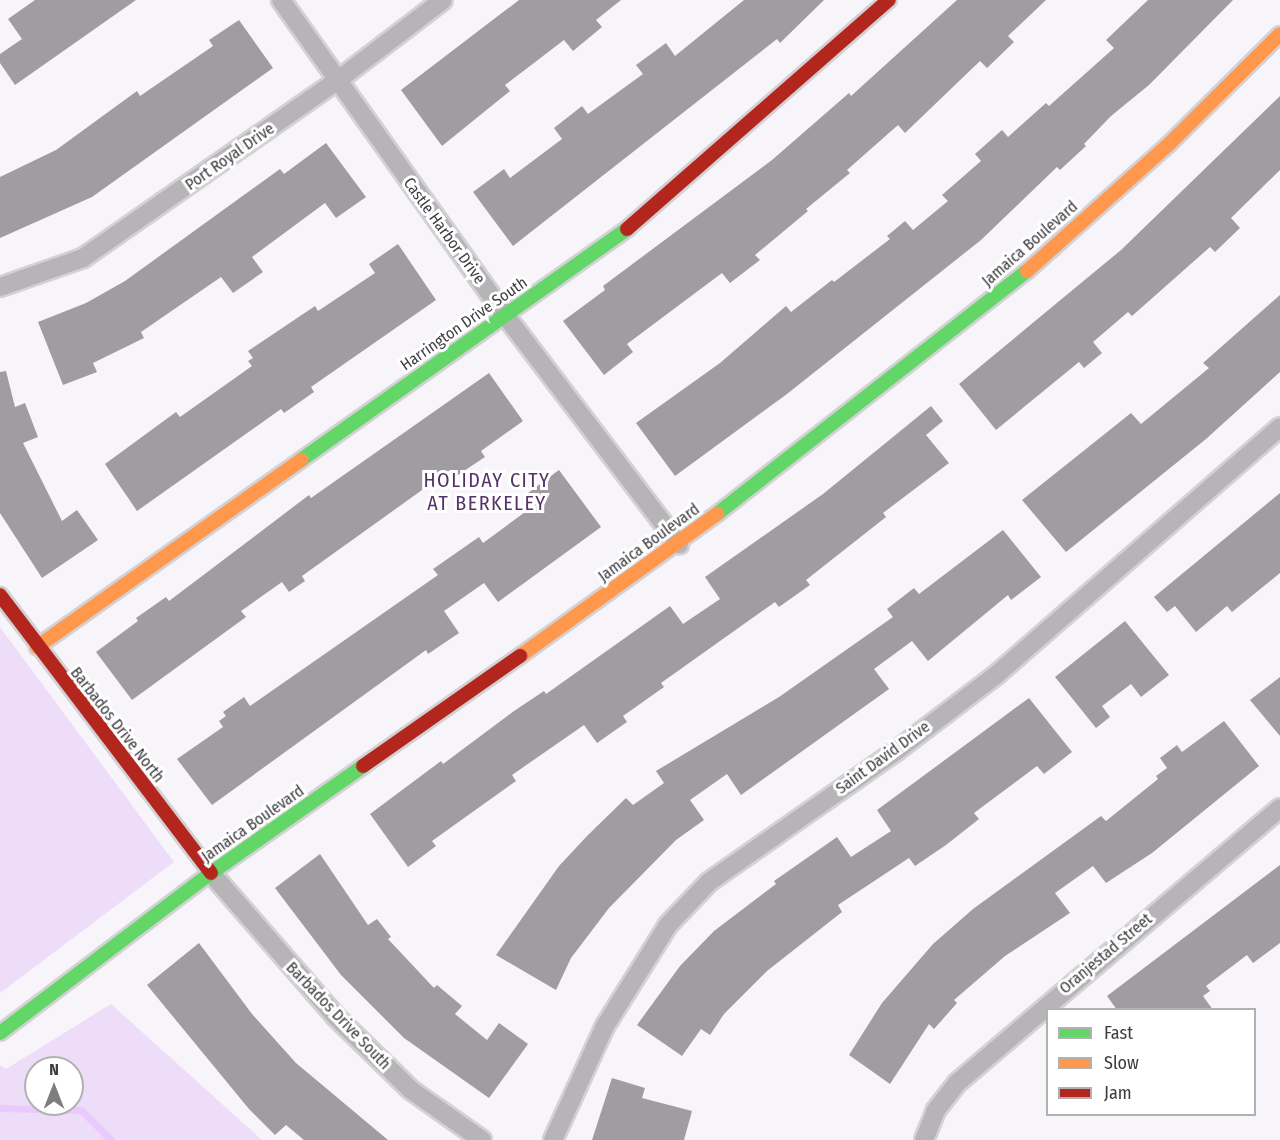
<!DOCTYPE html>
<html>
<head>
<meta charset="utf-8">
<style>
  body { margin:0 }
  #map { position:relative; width:1280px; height:1140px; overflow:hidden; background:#f8f5fa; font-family:"Fira Sans Condensed",sans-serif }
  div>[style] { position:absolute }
  .green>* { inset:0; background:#eeddf8 }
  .stream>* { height:7px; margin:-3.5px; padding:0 3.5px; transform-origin:3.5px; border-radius:3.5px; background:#e9cafc }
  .building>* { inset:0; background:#9f9da1 }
  .roads { filter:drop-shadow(2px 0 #d3d1d4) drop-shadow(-2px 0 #d3d1d4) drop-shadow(0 2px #d3d1d4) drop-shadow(0 -2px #d3d1d4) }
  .street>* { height:18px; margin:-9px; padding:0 9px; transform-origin:9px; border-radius:9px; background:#b6b4b7 }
  .fast>* { height:14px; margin:-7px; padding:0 7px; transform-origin:7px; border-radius:7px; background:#63d668 }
  .slow>* { height:14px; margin:-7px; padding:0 7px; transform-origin:7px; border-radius:7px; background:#ff974d }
  .jam>* { height:14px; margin:-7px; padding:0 7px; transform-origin:7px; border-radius:7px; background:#b3261e }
  span { translate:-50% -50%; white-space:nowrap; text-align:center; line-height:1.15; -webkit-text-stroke:6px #fff; paint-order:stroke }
  .street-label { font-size:16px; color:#3e3c3f }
  .quarter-label { font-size:20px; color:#56326a; letter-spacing:1.5px }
  .legend { position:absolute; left:1046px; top:1008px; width:210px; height:108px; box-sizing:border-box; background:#fff; border:2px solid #b2b1b2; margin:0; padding:8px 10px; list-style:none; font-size:18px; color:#3e3c3f }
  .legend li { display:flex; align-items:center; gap:12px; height:30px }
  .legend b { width:30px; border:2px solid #b2b1b2 }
  .north { position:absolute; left:24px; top:1056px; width:60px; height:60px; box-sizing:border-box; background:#fff; border:2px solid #b2b1b2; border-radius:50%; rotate:0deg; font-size:16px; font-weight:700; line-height:24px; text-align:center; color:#3e3c3f }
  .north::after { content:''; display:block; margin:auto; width:21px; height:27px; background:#7f7d80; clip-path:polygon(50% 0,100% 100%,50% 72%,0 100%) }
</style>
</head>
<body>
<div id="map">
  <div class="green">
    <i style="clip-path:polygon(0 627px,174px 862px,0 993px)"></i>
    <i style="clip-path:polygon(evenodd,111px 1004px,262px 1140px,0 1140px,0 1065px,6px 1069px,111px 1004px,36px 1068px,72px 1068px,72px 1104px,36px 1104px,36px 1068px)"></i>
  </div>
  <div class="stream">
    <i style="left:0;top:1108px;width:81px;rotate:1.4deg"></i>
    <i style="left:81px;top:1110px;width:42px;rotate:45deg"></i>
  </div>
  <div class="building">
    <i style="clip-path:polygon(35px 0,136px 0,15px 85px,0 63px,0 54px,22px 39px,8px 19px)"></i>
    <i style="clip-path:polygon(519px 0,621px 0,596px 20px,602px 27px,573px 51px,564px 40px,505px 85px,510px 91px,442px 146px,401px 90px)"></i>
    <i style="clip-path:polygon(744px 0,824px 0,780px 43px,777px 39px,513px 246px,473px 192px,504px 169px,510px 178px,562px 139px,554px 128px,582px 106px,588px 114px,643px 74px,636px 65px,666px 43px,675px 56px)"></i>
    <i style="clip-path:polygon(957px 0,1046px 0,1008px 36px,1014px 42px,987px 68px,980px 61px,905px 133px,898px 125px,847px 170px,850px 173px,806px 209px,808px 211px,755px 255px,760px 260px,730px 283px,722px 273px,627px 344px,633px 352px,604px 375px,563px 321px,605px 290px,603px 286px,772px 160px,849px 93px,851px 96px)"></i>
    <i style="clip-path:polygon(1148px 0,1233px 0,1149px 85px,1111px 116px,1084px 144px,1086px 146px,1060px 170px,1057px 167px,981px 240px,787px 394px,675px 476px,636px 423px,720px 363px,786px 306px,791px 312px,832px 280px,834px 282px,890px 239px,887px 236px,905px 221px,913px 230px,948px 201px,942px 195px,981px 161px,975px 154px,1002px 130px,1008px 137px,1046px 103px,1049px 106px,1114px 48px,1106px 40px)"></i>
    <i style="clip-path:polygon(239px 20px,273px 68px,92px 197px,0 238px,0 177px,56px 150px,137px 91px,140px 96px,213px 46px,209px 40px)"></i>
    <i style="clip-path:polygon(1280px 96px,1280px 170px,1231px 218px,1240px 228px,1215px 252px,1210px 247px,1132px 316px,1128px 312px,1093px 342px,1102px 353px,1084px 368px,1079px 362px,996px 430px,959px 384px,1121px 250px)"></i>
    <i style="clip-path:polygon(326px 143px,366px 197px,336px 218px,325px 203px,252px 257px,263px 272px,233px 293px,221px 277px,141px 332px,144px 338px,93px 363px,97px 372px,63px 385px,38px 322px,86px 303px,125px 281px,280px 169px,284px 174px)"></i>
    <i style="clip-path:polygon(398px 244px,436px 300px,311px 387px,314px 392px,284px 413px,281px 409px,137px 511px,105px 464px,176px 412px,180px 417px,252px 366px,248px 361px,253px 358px,248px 351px,315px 306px,318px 311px,375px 273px,369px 264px)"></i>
    <i style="clip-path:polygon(1280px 295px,1280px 372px,1206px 439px,1066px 552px,1022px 500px,1131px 413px,1141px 424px,1209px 368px,1203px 363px)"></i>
    <i style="clip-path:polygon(6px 371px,15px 407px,25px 403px,38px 437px,23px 443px,62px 521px,77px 510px,98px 540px,42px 578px,0 513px,0 372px)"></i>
    <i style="clip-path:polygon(489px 373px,523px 421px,481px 451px,485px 457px,455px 477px,450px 470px,302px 576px,305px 581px,289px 592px,282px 582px,241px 611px,246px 617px,132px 700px,96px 652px,138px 621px,136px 618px,166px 597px,169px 601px,309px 495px,311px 498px)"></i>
    <i style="clip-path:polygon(931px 406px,943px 421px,926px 435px,949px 463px,883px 513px,886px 517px,806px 580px,810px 585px,779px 607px,775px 602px,661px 683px,664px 687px,623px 716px,627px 722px,597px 743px,584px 725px,512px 775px,516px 781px,432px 841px,436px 846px,408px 867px,370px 814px,441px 761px,443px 764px,514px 711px,544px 691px,546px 694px,670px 606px,683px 624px,720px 599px,705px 577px,823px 494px)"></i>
    <i style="clip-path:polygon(559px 470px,601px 527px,498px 602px,484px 583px,444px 611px,459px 633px,428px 654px,426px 650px,212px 805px,177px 759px,223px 727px,219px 721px,226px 716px,223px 712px,244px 697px,250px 706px,438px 575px,433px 569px,479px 537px,483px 543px,536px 504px,528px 493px)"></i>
    <i style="clip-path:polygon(1280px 493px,1280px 573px,1232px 612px,1227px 606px,1196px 632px,1175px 606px,1167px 612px,1154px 597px)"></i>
    <i style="clip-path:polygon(1003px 530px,1041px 577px,1011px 600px,1008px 595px,928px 661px,912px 641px,874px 669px,889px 689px,741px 795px,727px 774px,690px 800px,704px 820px,676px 840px,609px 908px,571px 958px,556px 990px,496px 955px,559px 866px,587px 836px,626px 798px,633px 805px,664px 783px,656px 771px,779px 697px,893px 617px,887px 609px,914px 588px,919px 594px)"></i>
    <i style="clip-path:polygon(1125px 621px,1169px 675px,1141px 697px,1131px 684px,1102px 706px,1110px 717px,1096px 728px,1055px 677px)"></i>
    <i style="clip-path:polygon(1280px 677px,1280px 736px,1250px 700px)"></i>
    <i style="clip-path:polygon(1029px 698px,1072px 752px,1044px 774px,1037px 766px,974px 813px,979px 819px,946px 845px,915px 866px,909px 858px,838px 905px,842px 912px,767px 971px,724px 1014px,710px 1035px,701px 1029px,682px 1056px,637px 1025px,680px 966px,714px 931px,776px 884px,774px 881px,837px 837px,851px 857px,891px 831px,877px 810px)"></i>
    <i style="clip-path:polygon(1224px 721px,1259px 766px,1152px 853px,1106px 883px,1093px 866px,1055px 893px,1070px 913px,1005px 956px,954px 1000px,957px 1003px,934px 1029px,929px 1024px,890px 1084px,849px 1055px,882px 1003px,933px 944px,973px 909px,1101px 816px,1106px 821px,1158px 779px,1156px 776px,1167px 768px,1160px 758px,1177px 745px,1182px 752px)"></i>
    <i style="clip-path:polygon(320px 854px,368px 925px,377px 919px,391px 937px,388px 939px,434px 988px,437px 985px,462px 1006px,455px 1014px,487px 1040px,499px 1023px,528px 1044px,489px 1098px,404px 1038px,341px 975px,275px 888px)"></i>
    <i style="clip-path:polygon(1280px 865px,1280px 943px,1253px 963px,1247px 955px,1206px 986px,1210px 991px,1203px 996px,1213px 1010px,1117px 1010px,1107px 996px)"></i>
    <i style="clip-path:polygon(199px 943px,252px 1014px,296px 1063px,388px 1140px,304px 1140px,286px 1125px,275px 1135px,249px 1109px,147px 985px)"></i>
    <i style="clip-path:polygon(612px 1078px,645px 1088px,642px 1098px,692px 1111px,684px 1140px,592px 1140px)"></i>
  </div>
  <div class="roads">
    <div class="street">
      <i style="left:281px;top:0;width:387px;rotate:54.6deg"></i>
      <i style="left:505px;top:315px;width:288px;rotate:52.8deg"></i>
      <i style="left:0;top:287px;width:88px;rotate:-19.3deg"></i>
      <i style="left:83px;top:258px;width:310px;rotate:-34.9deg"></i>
      <i style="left:337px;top:81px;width:133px;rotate:-37.4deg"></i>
      <i style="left:211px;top:873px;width:191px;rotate:49deg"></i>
      <i style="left:336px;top:1017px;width:105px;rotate:44.2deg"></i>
      <i style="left:411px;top:1090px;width:87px;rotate:35.2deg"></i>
      <i style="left:553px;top:1140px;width:125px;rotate:-65.5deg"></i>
      <i style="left:605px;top:1026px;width:119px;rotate:-58deg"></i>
      <i style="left:668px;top:925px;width:59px;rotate:-46.4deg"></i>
      <i style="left:709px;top:882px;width:227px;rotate:-35deg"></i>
      <i style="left:895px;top:752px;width:127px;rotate:-37.3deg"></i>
      <i style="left:996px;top:675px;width:377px;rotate:-41.1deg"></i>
      <i style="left:924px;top:1140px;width:32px;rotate:-68deg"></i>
      <i style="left:936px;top:1110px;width:34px;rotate:-52deg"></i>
      <i style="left:957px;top:1083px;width:424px;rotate:-40.4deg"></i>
    </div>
    <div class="fast">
      <i style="left:301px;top:460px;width:400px;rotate:-35.3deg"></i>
      <i style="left:717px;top:514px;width:394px;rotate:-38.1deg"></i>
      <i style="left:0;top:1033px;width:265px;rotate:-37.2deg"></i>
      <i style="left:211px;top:873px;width:186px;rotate:-35.1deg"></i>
    </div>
    <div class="slow">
      <i style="left:1027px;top:271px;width:191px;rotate:-41.8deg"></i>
      <i style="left:1169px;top:144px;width:156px;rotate:-44.7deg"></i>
      <i style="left:37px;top:647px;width:324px;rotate:-35.3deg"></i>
      <i style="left:520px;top:656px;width:243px;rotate:-35.8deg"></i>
    </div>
    <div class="jam">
      <i style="left:627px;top:229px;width:348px;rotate:-41.2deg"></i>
      <i style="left:0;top:595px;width:349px;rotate:52.8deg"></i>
      <i style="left:363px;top:766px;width:192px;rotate:-35deg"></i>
    </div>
  </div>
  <div class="street-label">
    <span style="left:230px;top:157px;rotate:-35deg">Port Royal Drive</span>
    <span style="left:444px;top:231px;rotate:54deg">Castle Harbor Drive</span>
    <span style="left:1030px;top:244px;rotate:-41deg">Jamaica Boulevard</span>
    <span style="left:464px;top:324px;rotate:-35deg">Harrington Drive South</span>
    <span style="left:649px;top:543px;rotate:-36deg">Jamaica Boulevard</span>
    <span style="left:117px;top:725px;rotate:52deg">Barbados Drive North</span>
    <span style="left:883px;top:758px;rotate:-36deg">Saint David Drive</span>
    <span style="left:253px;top:824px;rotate:-35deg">Jamaica Boulevard</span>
    <span style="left:1106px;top:954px;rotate:-40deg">Oranjestad Street</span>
    <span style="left:338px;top:1016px;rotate:46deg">Barbados Drive South</span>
  </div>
  <div class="quarter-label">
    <span style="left:487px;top:492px">HOLIDAY CITY<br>AT BERKELEY</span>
  </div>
  <ul class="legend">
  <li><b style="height:8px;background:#63d668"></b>Fast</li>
  <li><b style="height:8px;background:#ff974d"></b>Slow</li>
  <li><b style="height:8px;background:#b3261e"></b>Jam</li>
  </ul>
  <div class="north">N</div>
</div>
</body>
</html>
